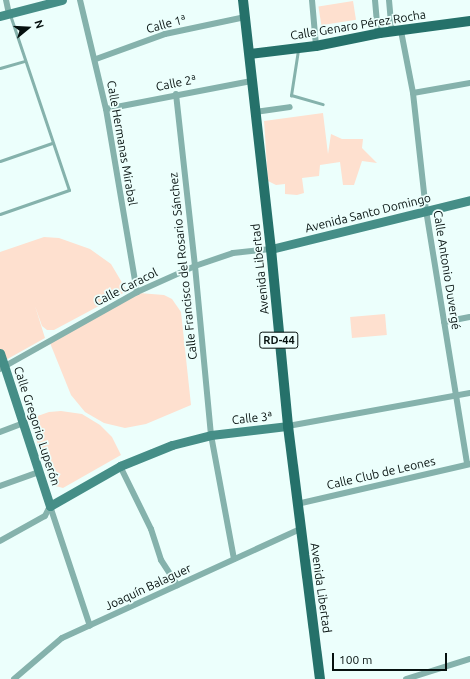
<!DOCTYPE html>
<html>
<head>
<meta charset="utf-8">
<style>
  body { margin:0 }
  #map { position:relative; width:470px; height:679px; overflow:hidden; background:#ecfffc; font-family:Ubuntu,sans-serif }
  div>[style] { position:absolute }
  .green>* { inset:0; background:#fee0cf; transform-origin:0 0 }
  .lane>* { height:3px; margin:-1.5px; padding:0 1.5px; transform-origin:1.5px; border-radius:1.5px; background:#85b2ac }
  .street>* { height:6px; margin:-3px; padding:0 3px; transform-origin:3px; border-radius:3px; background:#85b2ac }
  .secondary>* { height:9px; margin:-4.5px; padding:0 4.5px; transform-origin:4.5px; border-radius:4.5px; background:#458e87 }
  .primary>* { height:10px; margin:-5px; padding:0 5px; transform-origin:5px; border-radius:5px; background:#25716a }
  span { translate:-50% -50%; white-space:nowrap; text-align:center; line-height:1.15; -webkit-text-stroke:3.5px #ecfffc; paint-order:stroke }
  .shield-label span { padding:1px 3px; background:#ecfffc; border:1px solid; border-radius:3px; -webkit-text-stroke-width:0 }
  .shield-label { font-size:11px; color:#06110f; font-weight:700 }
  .street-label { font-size:12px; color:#06110f }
  .north { position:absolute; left:8px; top:8px; width:40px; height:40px; -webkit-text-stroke:3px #ecfffc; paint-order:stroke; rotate:72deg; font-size:11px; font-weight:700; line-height:16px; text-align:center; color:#06110f }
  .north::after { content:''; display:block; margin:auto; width:14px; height:18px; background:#06110f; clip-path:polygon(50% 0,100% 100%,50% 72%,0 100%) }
  .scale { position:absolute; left:332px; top:653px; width:115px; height:18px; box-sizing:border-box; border:2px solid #06110f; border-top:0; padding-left:5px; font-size:12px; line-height:14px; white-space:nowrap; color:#06110f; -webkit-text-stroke:3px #ecfffc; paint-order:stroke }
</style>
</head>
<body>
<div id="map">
  <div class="green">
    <i style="left:353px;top:1px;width:19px;height:35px;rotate:81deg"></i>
    <i style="clip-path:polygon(323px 113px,328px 154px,331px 134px,342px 139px,363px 139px,362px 148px,377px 163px,362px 161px,354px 185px,343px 185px,340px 162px,320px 165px,319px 176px,302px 178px,304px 193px,297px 195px,285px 194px,285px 184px,276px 185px,268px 181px,264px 121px)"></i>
    <i style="clip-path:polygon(44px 237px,59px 238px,90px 249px,111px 264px,127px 291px,54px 330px,47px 330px,42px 326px,35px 306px,45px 338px,4px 361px,0 349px,0 252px)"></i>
    <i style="clip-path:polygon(139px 293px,164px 295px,172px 299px,181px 312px,191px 405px,146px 424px,125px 428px,104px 423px,85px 412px,71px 395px,50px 343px)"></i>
    <i style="left:385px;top:314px;width:21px;height:35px;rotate:85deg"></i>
    <i style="clip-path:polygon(61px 411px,82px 414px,100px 425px,112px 437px,121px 455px,63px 488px,52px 485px,29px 419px,49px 412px)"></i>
  </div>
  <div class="lane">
    <i style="left:298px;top:50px;width:46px;rotate:98.8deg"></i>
    <i style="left:291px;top:95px;width:33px;rotate:16deg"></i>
    <i style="left:0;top:68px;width:25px;rotate:-16deg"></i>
    <i style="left:0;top:161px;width:55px;rotate:-19.1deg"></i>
    <i style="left:0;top:214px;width:73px;rotate:-19.2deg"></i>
    <i style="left:69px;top:190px;width:185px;rotate:-108.6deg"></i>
  </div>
  <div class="street">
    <i style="left:6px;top:0;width:14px;rotate:78deg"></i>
    <i style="left:80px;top:0;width:112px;rotate:76.6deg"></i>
    <i style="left:106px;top:109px;width:186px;rotate:80.4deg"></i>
    <i style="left:312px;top:0;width:46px;rotate:85deg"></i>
    <i style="left:375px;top:0;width:34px;rotate:85deg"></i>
    <i style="left:389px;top:0;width:32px;rotate:85deg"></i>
    <i style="left:401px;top:31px;width:63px;rotate:79deg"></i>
    <i style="left:413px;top:93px;width:118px;rotate:83.7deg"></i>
    <i style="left:426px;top:210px;width:257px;rotate:80.8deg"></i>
    <i style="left:96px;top:59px;width:73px;rotate:-19.9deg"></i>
    <i style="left:165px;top:34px;width:82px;rotate:-12deg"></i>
    <i style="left:413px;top:93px;width:58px;rotate:-10deg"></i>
    <i style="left:176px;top:94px;width:173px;rotate:83.7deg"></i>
    <i style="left:195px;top:266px;width:170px;rotate:84.6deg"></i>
    <i style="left:211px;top:435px;width:126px;rotate:79.5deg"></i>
    <i style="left:106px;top:109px;width:148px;rotate:-10.9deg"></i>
    <i style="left:255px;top:112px;width:35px;rotate:-8deg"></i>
    <i style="left:444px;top:322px;width:26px;rotate:-11deg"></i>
    <i style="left:0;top:369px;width:157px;rotate:-29.3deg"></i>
    <i style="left:137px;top:292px;width:64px;rotate:-24.1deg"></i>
    <i style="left:195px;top:266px;width:40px;rotate:-18.9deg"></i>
    <i style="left:233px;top:253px;width:38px;rotate:-6deg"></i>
    <i style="left:288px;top:426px;width:185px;rotate:-10.3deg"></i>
    <i style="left:0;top:432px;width:26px;rotate:-21deg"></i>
    <i style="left:120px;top:466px;width:70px;rotate:63.8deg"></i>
    <i style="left:151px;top:529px;width:33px;rotate:72deg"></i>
    <i style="left:161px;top:560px;width:30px;rotate:57deg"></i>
    <i style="left:0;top:486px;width:41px;rotate:-19.7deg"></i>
    <i style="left:297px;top:504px;width:178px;rotate:-13deg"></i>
    <i style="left:50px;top:506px;width:126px;rotate:71.6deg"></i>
    <i style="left:0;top:541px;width:51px;rotate:-29.1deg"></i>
    <i style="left:45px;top:516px;width:11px;rotate:-63deg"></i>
    <i style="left:14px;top:679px;width:63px;rotate:-40.5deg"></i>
    <i style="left:62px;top:638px;width:262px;rotate:-24.6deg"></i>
    <i style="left:406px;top:679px;width:67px;rotate:-17.4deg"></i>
  </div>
  <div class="secondary">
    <i style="left:0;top:16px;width:64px;rotate:-14.5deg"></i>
    <i style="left:271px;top:249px;width:205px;rotate:-13.8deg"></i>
    <i style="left:0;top:353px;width:161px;rotate:71.9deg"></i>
    <i style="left:50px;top:506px;width:81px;rotate:-29.7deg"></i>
    <i style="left:120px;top:466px;width:56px;rotate:-22deg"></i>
    <i style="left:172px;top:445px;width:40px;rotate:-14.4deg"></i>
    <i style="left:211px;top:435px;width:78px;rotate:-6.7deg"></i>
  </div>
  <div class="primary">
    <i style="left:243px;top:0;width:251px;rotate:83.6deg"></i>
    <i style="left:271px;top:249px;width:178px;rotate:84.5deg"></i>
    <i style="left:288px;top:426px;width:255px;rotate:82.8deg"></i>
    <i style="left:250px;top:54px;width:66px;rotate:-6.9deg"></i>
    <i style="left:316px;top:46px;width:65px;rotate:-11.5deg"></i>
    <i style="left:380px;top:33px;width:91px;rotate:-7.6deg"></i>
  </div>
  <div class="shield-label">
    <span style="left:279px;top:340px">RD-44</span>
  </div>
  <div class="street-label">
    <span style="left:166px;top:24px;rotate:-15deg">Calle 1ª</span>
    <span style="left:358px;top:25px;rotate:-9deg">Calle Genaro Pérez Rocha</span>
    <span style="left:176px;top:83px;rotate:-11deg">Calle 2ª</span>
    <span style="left:122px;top:143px;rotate:80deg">Calle Hermanas Mirabal</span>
    <span style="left:368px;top:213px;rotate:-14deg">Avenida Santo Domingo</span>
    <span style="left:183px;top:266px;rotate:-96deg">Calle Francisco del Rosario Sánchez</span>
    <span style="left:260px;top:269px;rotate:-96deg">Avenida Libertad</span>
    <span style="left:447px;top:270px;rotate:81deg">Calle Antonio Duvergé</span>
    <span style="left:126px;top:287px;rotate:-27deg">Calle Caracol</span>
    <span style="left:252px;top:418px;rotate:-6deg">Calle 3ª</span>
    <span style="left:37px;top:426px;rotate:72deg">Calle Gregorio Luperón</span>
    <span style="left:381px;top:473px;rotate:-13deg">Calle Club de Leones</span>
    <span style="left:148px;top:587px;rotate:-25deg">Joaquín Balaguer</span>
    <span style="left:321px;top:588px;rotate:82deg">Avenida Libertad</span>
  </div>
  <div class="north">N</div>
  <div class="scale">100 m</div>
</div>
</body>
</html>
